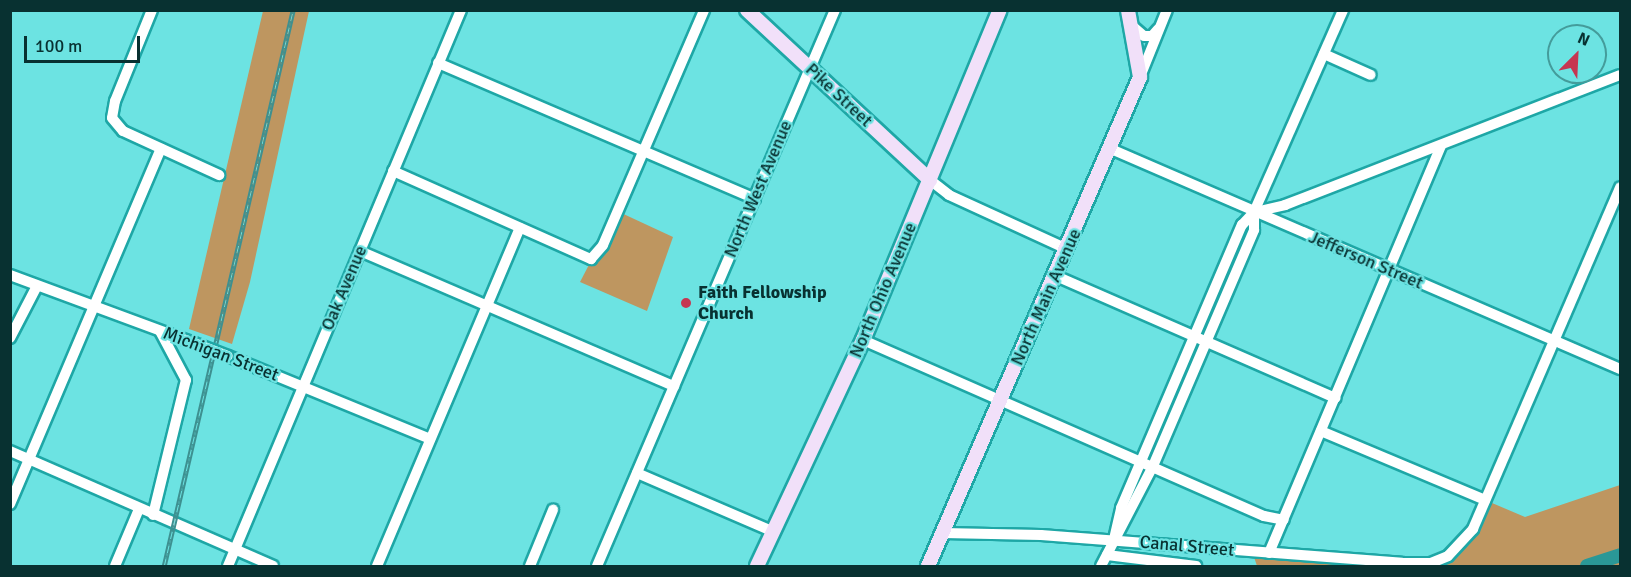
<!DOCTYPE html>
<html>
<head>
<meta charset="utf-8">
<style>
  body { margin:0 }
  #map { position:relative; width:1631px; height:577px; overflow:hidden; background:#6ce3e2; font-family:Signika,sans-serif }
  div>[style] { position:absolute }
  .green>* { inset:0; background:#be9660 }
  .river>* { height:14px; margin:-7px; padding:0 7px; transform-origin:7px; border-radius:7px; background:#2a9897 }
  .roads { filter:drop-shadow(2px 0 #1ea7a6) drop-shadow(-2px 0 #1ea7a6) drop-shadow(0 2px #1ea7a6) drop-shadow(0 -2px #1ea7a6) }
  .minor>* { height:10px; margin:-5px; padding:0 5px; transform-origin:5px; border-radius:5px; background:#fff }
  .major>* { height:14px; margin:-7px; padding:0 7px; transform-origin:7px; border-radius:7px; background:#f1e0f9 }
  .rail>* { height:4.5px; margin-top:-2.25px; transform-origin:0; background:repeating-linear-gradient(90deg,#6ce3e2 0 7px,#3d9090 0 14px); box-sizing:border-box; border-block:2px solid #3d9090 }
  .bridges { filter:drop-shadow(2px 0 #1ea7a6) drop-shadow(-2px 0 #1ea7a6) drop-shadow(0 2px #1ea7a6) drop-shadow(0 -2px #1ea7a6) }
  .minor-bridge>* { height:10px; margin:-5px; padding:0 5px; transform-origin:5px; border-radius:5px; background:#fff }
  .dots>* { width:16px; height:16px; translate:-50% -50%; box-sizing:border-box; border:3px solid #6ce3e2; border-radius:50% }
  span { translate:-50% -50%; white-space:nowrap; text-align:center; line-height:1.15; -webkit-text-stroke:4.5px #6ce3e2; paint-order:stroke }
  .street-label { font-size:18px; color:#083131 }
  .poi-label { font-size:18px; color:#083131; font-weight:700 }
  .left { translate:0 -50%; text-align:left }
  .frame { position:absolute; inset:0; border:12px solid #083131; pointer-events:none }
  .north { position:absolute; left:1547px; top:24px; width:60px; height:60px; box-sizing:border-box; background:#6ce3e2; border:2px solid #449c9b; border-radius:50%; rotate:24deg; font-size:16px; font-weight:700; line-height:24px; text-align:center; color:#083131 }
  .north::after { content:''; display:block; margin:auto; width:21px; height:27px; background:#c63651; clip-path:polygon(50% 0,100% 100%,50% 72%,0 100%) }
  .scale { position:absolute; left:24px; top:36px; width:116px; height:27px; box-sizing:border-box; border:3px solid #083131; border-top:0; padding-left:8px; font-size:18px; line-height:21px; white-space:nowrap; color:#083131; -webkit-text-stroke:4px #6ce3e2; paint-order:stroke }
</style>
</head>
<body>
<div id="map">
  <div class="green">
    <i style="clip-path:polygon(263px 11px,309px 11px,250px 282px,232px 344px,189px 329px)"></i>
    <i style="clip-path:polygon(617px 211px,673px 237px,647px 311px,580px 282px)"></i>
    <i style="clip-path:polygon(1620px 485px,1620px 566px,1257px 566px,1252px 551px,1431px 563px,1462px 544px,1485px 500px,1525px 517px)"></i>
  </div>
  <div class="river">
    <i style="left:1587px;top:566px;width:35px;rotate:-18deg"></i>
  </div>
  <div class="roads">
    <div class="minor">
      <i style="left:152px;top:10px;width:98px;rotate:112.1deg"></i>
      <i style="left:115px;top:101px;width:17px;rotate:100deg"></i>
      <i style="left:112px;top:118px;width:17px;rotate:50deg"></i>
      <i style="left:123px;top:131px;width:106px;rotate:24.6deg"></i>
      <i style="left:1130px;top:24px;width:18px;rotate:41deg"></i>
      <i style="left:1144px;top:36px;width:8px"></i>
      <i style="left:1152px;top:36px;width:9px;rotate:-49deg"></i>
      <i style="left:1324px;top:54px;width:51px;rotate:24.1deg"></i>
      <i style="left:438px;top:63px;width:345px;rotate:23.2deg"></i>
      <i style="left:1140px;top:77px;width:72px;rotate:-68.1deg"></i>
      <i style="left:1111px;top:149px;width:555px;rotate:23.37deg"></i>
      <i style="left:393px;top:171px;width:217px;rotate:24deg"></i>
      <i style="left:591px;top:259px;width:18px;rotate:-49deg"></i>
      <i style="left:603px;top:245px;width:256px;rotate:-66.7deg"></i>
      <i style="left:930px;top:180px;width:24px;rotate:38deg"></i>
      <i style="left:949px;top:195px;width:130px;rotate:24.6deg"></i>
      <i style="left:1255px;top:212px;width:31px;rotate:-13deg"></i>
      <i style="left:1285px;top:205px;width:359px;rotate:-21.2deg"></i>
      <i style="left:360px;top:251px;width:342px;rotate:23.3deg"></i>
      <i style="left:10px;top:275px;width:196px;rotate:20.3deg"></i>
      <i style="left:1056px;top:276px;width:305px;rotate:23.6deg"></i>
      <i style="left:10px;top:338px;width:59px;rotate:-62.6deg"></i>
      <i style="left:863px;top:340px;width:438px;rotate:23.7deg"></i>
      <i style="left:1264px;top:516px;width:20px;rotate:11deg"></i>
      <i style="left:228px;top:356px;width:218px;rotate:22.3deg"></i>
      <i style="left:1321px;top:431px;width:178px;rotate:22.8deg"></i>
      <i style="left:10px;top:451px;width:287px;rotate:23.6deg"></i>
      <i style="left:637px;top:473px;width:149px;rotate:23.3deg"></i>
      <i style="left:10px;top:504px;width:386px;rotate:-67deg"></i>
      <i style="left:153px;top:515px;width:139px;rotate:-76.3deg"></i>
      <i style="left:186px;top:380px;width:55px;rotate:-118deg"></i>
      <i style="left:943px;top:533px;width:98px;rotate:1.2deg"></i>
      <i style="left:1041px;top:535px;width:362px;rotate:4.4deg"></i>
      <i style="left:1402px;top:563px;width:29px"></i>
      <i style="left:1431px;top:563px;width:18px;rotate:-22deg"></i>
      <i style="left:1448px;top:556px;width:37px;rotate:-47deg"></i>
      <i style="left:1473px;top:529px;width:372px;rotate:-66.7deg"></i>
      <i style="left:1114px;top:539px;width:32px;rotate:-77deg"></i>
      <i style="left:1121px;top:508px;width:308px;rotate:-66.9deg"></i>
      <i style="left:1242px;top:225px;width:18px;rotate:-47deg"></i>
      <i style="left:1254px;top:212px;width:221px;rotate:-66.2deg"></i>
      <i style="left:1269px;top:553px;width:442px;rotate:-67.1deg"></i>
      <i style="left:1107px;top:555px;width:90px;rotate:7deg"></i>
      <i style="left:115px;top:566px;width:62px;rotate:-67.2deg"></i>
      <i style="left:228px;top:566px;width:603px;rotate:-67.26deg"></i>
      <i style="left:377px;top:566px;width:367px;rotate:-67.1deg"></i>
      <i style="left:530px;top:566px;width:61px;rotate:-67.7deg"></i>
      <i style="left:597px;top:566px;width:605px;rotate:-66.83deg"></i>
      <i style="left:1101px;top:566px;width:113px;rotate:-62.5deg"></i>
      <i style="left:1153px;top:466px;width:257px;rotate:-66.8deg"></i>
      <i style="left:1254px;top:230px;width:18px;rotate:-90deg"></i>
    </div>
    <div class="major">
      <i style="left:747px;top:10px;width:250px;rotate:42.9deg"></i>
      <i style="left:757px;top:566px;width:250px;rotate:-64.9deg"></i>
      <i style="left:863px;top:340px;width:357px;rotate:-67.5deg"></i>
      <i style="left:928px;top:566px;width:533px;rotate:-66.56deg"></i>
      <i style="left:1140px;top:77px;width:68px;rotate:-100.2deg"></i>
    </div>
  </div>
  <div class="rail">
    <i style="left:164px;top:566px;width:571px;rotate:-76.94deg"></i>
  </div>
  <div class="bridges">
    <div class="minor-bridge">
      <i style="left:194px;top:343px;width:36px;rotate:21deg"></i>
    </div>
  </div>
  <div class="dots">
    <i style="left:686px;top:303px;background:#c63651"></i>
  </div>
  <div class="street-label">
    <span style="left:839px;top:95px;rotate:43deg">Pike Street</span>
    <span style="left:758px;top:189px;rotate:-67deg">North West Avenue</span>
    <span style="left:1366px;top:260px;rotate:23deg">Jefferson Street</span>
    <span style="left:344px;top:288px;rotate:-67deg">Oak Avenue</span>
    <span style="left:883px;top:290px;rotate:-67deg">North Ohio Avenue</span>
    <span style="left:1046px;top:297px;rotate:-66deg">North Main Avenue</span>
    <span style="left:221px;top:354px;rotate:21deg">Michigan Street</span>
    <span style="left:1187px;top:546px;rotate:5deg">Canal Street</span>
  </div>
  <div class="poi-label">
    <span class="left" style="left:698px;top:303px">Faith Fellowship<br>Church</span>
  </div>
  <div class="frame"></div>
  <div class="north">N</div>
  <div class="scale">100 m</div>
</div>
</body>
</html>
